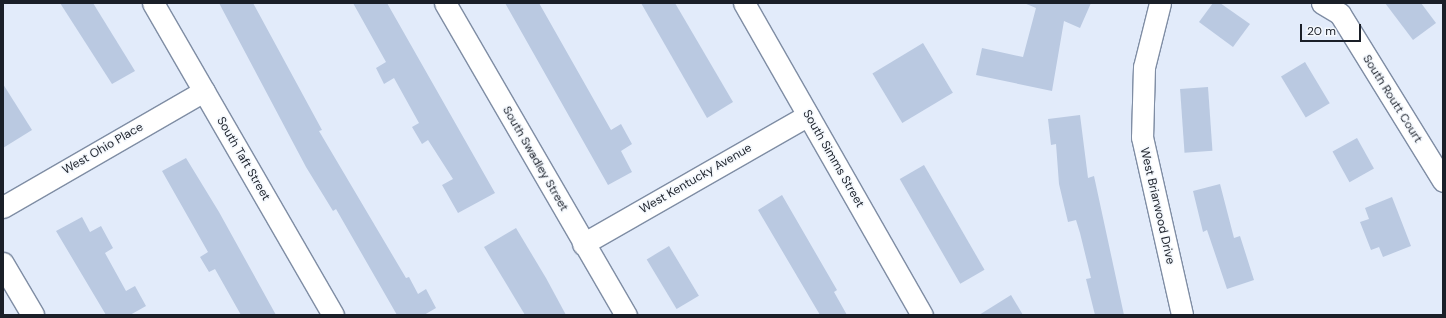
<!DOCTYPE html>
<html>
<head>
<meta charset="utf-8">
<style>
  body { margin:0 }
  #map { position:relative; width:1446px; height:318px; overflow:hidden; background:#e2ebfa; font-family:"DM Sans",sans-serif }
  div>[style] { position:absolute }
  .building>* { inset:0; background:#bac9e1; transform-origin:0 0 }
  .roads { filter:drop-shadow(1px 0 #7f8da4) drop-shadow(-1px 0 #7f8da4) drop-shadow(0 1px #7f8da4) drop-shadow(0 -1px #7f8da4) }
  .street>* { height:21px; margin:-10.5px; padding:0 10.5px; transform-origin:10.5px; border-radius:10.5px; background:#fff }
  .secondary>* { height:22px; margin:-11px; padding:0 11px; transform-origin:11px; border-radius:11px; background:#fff }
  span { translate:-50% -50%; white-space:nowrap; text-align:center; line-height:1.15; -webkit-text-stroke:3px #f4f8fd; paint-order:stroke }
  .street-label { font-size:12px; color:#1a1f28 }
  .frame { position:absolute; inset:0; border:4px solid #1a1f28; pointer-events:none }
  .scale { position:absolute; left:1300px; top:24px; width:61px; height:18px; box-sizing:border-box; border:2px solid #1a1f28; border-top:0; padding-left:5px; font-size:12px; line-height:14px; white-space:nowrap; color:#1a1f28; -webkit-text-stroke:3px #f4f8fd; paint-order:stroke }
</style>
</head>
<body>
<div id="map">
  <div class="building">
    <i style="clip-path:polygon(60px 3px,93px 3px,135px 71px,112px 84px)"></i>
    <i style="clip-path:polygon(219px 3px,253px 3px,322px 130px,319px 131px,406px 278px,409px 277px,418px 294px,426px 289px,436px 308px,424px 315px,397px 315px,336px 209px,333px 211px,306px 167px)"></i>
    <i style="clip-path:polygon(353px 3px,387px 3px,495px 193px,458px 213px,442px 185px,453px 179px,428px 140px,422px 144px,412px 127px,419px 123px,394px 78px,384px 84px,376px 68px,386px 62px)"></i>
    <i style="clip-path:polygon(505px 3px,539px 3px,611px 130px,621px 124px,632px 144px,621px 151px,632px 172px,608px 185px)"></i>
    <i style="clip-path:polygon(641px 3px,675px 3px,733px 102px,707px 118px)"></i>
    <i style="clip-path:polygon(1024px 3px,1091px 3px,1080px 28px,1064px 21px,1052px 91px,976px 75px,982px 48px,1023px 57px,1036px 8px)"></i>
    <i style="clip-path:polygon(1213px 3px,1220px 3px,1250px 24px,1233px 47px,1199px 22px)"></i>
    <i style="clip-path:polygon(1385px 3px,1421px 3px,1436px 23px,1413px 40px)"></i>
    <i style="left:923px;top:43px;width:58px;height:59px;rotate:59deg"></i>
    <i style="left:1305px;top:62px;width:48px;height:28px;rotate:59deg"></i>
    <i style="clip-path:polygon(3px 84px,32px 130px,3px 148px)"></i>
    <i style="left:1208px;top:87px;width:64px;height:28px;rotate:86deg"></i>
    <i style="clip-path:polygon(1080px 115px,1088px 178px,1094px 176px,1124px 315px,1095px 315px,1086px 279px,1091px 278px,1080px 233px,1076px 220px,1068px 222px,1059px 184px,1056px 144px,1051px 145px,1048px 119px)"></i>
    <i style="left:1357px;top:138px;width:35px;height:28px;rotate:61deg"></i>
    <i style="clip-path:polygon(186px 158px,219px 212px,276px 315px,241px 315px,215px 269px,209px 272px,200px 257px,208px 252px,162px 171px)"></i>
    <i style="left:924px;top:165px;width:121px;height:28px;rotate:60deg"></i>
    <i style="clip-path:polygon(1220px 184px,1234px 238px,1240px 236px,1254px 280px,1227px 289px,1207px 230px,1203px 232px,1193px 191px)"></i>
    <i style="clip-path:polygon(782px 195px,837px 290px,834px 292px,847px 315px,820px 315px,758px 210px)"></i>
    <i style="clip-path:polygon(1392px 197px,1411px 246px,1383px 257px,1379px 247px,1371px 250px,1360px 222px,1369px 219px,1365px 208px)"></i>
    <i style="clip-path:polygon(82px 217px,90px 232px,101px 226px,113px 248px,105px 253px,126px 291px,135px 286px,146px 306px,130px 315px,106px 315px,56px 231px)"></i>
    <i style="clip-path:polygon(516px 228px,546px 278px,566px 315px,525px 315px,484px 247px)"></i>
    <i style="left:669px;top:246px;width:58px;height:26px;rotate:59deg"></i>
    <i style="clip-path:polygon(1011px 295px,1023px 315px,979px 315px)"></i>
  </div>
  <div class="roads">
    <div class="street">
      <i style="left:153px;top:3px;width:360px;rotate:60deg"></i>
      <i style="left:445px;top:3px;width:361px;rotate:59.9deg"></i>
      <i style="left:744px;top:3px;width:359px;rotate:60.3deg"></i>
      <i style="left:1160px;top:3px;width:66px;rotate:104deg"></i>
      <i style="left:1144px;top:67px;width:70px;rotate:91.6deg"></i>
      <i style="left:1142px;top:137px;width:182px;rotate:77.3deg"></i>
      <i style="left:1322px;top:3px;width:21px;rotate:31deg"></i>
      <i style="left:1340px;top:14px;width:196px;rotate:58.3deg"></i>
      <i style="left:3px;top:207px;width:232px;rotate:-30deg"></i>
      <i style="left:583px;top:244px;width:259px;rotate:-29.8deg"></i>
    </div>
    <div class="secondary">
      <i style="left:3px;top:264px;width:59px;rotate:59.5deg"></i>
    </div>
  </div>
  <div class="street-label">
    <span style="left:1392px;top:99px;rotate:58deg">South Routt Court</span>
    <span style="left:103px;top:149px;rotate:-30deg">West Ohio Place</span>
    <span style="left:243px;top:159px;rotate:60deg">South Taft Street</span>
    <span style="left:535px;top:159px;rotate:60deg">South Swadley Street</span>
    <span style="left:833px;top:159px;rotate:60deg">South Simms Street</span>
    <span style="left:696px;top:179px;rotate:-30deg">West Kentucky Avenue</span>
    <span style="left:1157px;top:206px;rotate:77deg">West Briarwood Drive</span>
  </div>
  <div class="frame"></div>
  <div class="scale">20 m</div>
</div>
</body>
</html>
